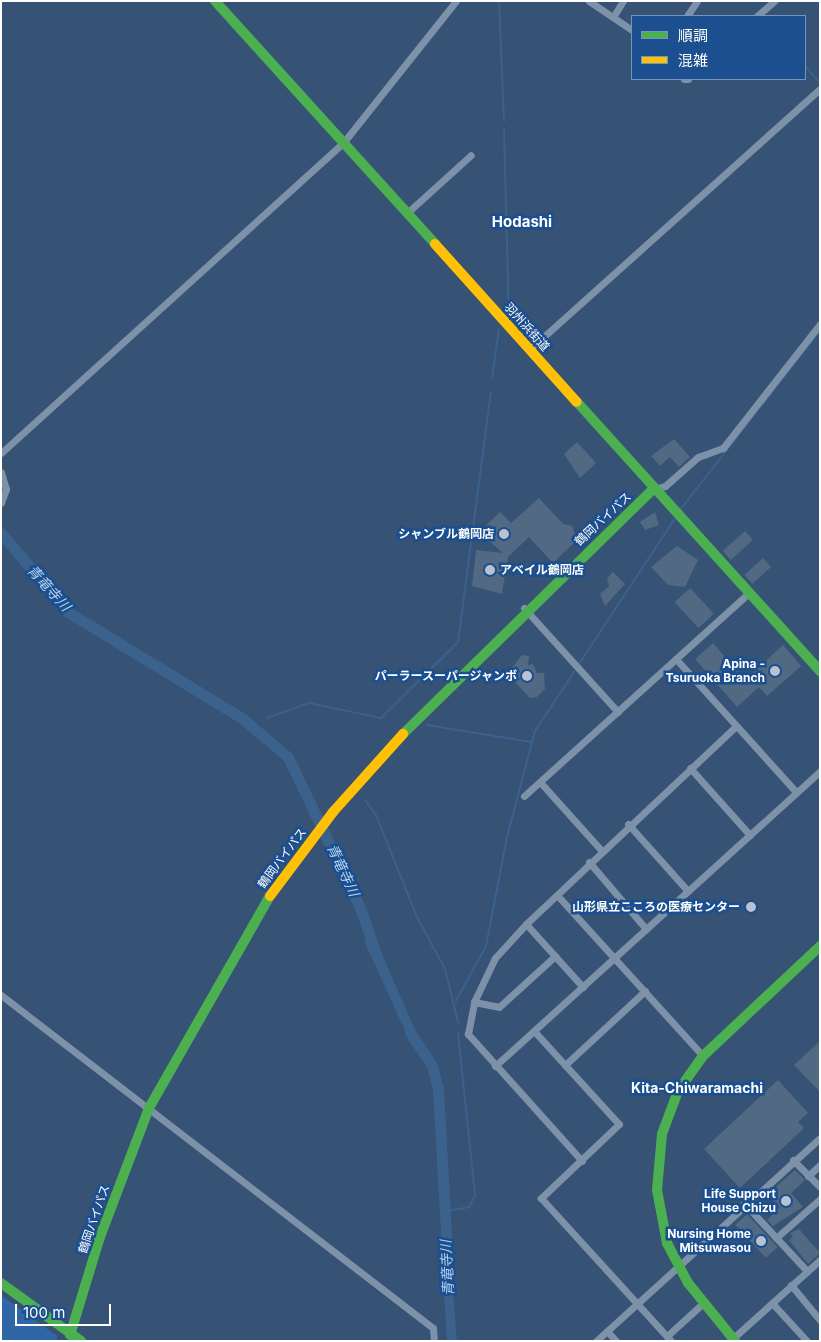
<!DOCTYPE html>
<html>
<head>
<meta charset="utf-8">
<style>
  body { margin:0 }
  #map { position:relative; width:821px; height:1342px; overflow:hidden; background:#365274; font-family:Inter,"Noto Sans JP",sans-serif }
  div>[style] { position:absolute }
  .green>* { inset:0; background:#2f66a5 }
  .water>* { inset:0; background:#3b618d }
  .stream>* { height:2px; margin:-1px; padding:0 1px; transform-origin:1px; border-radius:1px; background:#3b618d }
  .river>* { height:11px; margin:-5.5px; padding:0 5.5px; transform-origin:5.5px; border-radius:5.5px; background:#3b618d }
  .building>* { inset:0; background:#526984; transform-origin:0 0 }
  .street>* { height:7px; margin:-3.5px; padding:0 3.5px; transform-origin:3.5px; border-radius:3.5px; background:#7d92a8 }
  .fast>* { height:10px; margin:-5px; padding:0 5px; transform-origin:5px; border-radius:5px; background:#4caf50 }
  .slow>* { height:10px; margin:-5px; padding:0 5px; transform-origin:5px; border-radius:5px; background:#ffc107 }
  .dots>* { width:14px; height:14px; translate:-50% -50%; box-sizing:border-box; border:2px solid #1b4f8f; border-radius:50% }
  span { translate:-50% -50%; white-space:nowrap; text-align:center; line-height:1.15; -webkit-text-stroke:5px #1b4f8f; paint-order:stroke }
  .street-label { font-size:12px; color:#fff }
  .poi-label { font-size:12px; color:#fff; font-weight:700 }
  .right { translate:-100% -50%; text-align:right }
  .left { translate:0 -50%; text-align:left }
  .water-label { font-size:14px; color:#b5d3f5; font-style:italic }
  .neighbourhood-label { font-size:14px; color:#fff; font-weight:700 }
  .quarter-label { font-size:15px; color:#fff; font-weight:700 }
  .frame { position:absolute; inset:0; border:2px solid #fff; pointer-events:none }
  .legend { position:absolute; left:631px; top:15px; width:175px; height:65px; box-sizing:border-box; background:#1b4f8f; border:1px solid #7695bc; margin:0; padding:6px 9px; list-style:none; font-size:15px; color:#fff }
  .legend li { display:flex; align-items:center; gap:10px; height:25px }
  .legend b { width:25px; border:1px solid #7695bc }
  .scale { position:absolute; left:15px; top:1304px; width:96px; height:22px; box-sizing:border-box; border:2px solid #fff; border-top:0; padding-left:6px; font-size:15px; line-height:18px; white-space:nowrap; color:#fff; -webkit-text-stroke:4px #1b4f8f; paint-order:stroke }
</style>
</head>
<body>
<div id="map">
  <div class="green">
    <i style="clip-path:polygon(1px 1295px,57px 1336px,57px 1341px,1px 1341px)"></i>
  </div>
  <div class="water">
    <i style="clip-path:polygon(374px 936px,420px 1041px,412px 1046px,364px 941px)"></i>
    <i style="clip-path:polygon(451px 1232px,453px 1292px,457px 1341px,447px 1341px,442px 1257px,441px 1234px)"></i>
  </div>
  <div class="stream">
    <i style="left:499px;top:1px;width:120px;rotate:87.6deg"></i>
    <i style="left:805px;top:66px;width:23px;rotate:49deg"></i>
    <i style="left:504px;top:130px;width:186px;rotate:88.5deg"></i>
    <i style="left:492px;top:378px;width:49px;rotate:-81.9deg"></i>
    <i style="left:680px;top:510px;width:227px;rotate:-52deg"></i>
    <i style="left:579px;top:664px;width:173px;rotate:-56.6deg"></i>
    <i style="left:267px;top:718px;width:45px;rotate:-19.7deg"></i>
    <i style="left:309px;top:703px;width:74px;rotate:11.8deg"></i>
    <i style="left:381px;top:718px;width:108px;rotate:-44.6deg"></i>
    <i style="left:458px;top:642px;width:252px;rotate:-82.5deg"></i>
    <i style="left:251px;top:725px;width:5px;rotate:-22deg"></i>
    <i style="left:427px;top:725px;width:106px;rotate:9.2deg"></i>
    <i style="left:365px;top:800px;width:19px;rotate:54deg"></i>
    <i style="left:376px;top:815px;width:110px;rotate:68.1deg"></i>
    <i style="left:417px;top:917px;width:59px;rotate:61.7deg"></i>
    <i style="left:445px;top:969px;width:55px;rotate:76.2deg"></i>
    <i style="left:456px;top:1001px;width:63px;rotate:-61.4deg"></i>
    <i style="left:486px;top:946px;width:111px;rotate:-79.1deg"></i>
    <i style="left:507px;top:837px;width:110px;rotate:-75.2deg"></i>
    <i style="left:535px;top:731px;width:71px;rotate:-56.5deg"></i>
    <i style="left:445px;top:1211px;width:24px;rotate:-9deg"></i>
    <i style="left:469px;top:1207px;width:13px;rotate:-63deg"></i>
    <i style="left:475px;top:1195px;width:163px;rotate:-96deg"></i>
  </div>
  <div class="river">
    <i style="left:1px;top:533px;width:104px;rotate:49.7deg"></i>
    <i style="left:68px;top:612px;width:205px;rotate:31.4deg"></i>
    <i style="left:243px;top:719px;width:59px;rotate:40.2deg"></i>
    <i style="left:288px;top:757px;width:170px;rotate:64.5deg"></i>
    <i style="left:361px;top:910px;width:43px;rotate:71.1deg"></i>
    <i style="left:410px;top:1032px;width:40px;rotate:57.1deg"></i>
    <i style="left:432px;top:1066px;width:24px;rotate:75deg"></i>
    <i style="left:438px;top:1089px;width:159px;rotate:86.8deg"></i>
  </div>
  <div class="building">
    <i style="clip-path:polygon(674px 439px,690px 457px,679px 467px,670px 457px,660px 466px,651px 456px)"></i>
    <i style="clip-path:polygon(577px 442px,596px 463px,580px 478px,564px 454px)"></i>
    <i style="clip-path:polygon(539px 498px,563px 524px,572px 526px,577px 540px,553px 563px,529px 537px,508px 557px,502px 594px,472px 586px,476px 550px,503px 553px,479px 532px,500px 512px,511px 523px)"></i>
    <i style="clip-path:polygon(655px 512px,659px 525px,645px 530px,640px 522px)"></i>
    <i style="left:745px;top:531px;width:12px;height:30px;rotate:48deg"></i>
    <i style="clip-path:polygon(677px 546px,698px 560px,685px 587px,668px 585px,651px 567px)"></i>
    <i style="left:763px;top:558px;width:12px;height:25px;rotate:48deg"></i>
    <i style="clip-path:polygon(613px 572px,625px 584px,605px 606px,600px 594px,609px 586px,607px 578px)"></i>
    <i style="left:690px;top:588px;width:35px;height:21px;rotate:47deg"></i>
    <i style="clip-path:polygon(713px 643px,745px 680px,783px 645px,801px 666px,767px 696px,759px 687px,737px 707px,695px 659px)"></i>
    <i style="clip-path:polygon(522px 655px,529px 656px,528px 665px,533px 664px,537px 673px,544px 673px,545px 689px,537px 697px,530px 698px,507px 674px)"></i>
    <i style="clip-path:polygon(820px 1041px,820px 1092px,794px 1065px)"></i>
    <i style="clip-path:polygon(778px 1080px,808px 1113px,798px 1122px,804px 1128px,740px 1188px,704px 1149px)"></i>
    <i style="clip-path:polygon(795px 1170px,805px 1180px,791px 1193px,803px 1207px,773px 1226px,767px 1220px,780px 1207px,768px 1194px)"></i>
    <i style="left:747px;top:1214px;width:45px;height:16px;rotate:47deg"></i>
    <i style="clip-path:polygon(799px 1229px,820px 1253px,808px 1264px,789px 1240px,793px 1237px,790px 1233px)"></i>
  </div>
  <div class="street">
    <i style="left:589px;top:1px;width:52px;rotate:34deg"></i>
    <i style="left:687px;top:16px;width:18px;rotate:-56deg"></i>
    <i style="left:757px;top:16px;width:23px;rotate:-41deg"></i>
    <i style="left:613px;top:17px;width:19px;rotate:-58deg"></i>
    <i style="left:684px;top:79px;width:4px"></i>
    <i style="left:407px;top:213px;width:86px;rotate:-42.2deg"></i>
    <i style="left:530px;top:349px;width:389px;rotate:-41.9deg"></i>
    <i style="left:1px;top:453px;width:462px;rotate:-42.2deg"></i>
    <i style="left:343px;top:143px;width:181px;rotate:-51.5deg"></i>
    <i style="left:1px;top:472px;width:18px;rotate:74deg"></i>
    <i style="left:6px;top:489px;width:15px;rotate:110deg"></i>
    <i style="left:654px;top:489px;width:11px;rotate:-15deg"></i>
    <i style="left:665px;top:486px;width:44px;rotate:-41.3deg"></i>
    <i style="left:698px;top:457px;width:27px;rotate:-20deg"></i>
    <i style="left:723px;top:448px;width:157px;rotate:-52deg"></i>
    <i style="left:524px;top:608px;width:140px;rotate:47.9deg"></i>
    <i style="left:676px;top:659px;width:179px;rotate:47.9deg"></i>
    <i style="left:690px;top:768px;width:90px;rotate:48.2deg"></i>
    <i style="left:540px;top:782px;width:91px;rotate:48.1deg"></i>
    <i style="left:524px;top:796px;width:303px;rotate:-42.1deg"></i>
    <i style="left:628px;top:824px;width:90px;rotate:48.2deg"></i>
    <i style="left:589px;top:862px;width:88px;rotate:49.6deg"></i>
    <i style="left:557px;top:895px;width:217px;rotate:47.8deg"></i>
    <i style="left:526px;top:924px;width:85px;rotate:47.9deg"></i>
    <i style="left:1px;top:995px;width:545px;rotate:37.63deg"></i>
    <i style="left:433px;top:1328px;width:13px;rotate:86deg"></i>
    <i style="left:474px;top:1002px;width:25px;rotate:11deg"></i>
    <i style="left:499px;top:1007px;width:76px;rotate:-42.3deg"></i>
    <i style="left:534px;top:1031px;width:126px;rotate:47.6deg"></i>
    <i style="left:619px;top:1124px;width:108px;rotate:136.5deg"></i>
    <i style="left:541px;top:1198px;width:193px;rotate:47.7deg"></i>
    <i style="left:565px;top:1065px;width:109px;rotate:-42.8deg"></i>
    <i style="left:495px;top:1066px;width:439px;rotate:-42.2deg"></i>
    <i style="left:793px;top:1160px;width:38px;rotate:45deg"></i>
    <i style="left:582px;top:1161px;width:171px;rotate:-131.9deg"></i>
    <i style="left:468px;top:1034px;width:33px;rotate:-79deg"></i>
    <i style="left:474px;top:1002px;width:49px;rotate:-64.5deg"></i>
    <i style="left:495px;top:958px;width:46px;rotate:-47.6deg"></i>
    <i style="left:526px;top:924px;width:289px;rotate:-43.3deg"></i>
    <i style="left:808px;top:1176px;width:16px;rotate:-43deg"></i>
    <i style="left:744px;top:1203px;width:93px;rotate:47.2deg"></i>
    <i style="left:776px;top:1238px;width:59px;rotate:-41.6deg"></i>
    <i style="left:791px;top:1285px;width:45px;rotate:50.4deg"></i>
    <i style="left:772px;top:1303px;width:52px;rotate:47.4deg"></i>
    <i style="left:607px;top:1331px;width:13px;rotate:48deg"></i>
    <i style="left:667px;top:1336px;width:47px;rotate:-42.4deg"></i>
    <i style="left:731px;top:1340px;width:120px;rotate:-42deg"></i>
    <i style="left:596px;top:1341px;width:302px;rotate:-42.2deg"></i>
  </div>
  <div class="fast">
    <i style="left:215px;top:1px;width:328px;rotate:47.8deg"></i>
    <i style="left:577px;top:402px;width:363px;rotate:47.9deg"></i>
    <i style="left:403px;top:734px;width:350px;rotate:-44.4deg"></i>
    <i style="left:1px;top:1283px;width:99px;rotate:35.9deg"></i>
    <i style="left:70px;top:1335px;width:102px;rotate:-73deg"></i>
    <i style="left:100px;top:1237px;width:138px;rotate:-69.2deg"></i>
    <i style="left:149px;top:1108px;width:244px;rotate:-60.3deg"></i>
    <i style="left:735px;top:1341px;width:75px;rotate:-129deg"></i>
    <i style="left:688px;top:1283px;width:45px;rotate:-117.7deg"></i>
    <i style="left:667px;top:1243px;width:54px;rotate:-100.7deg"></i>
    <i style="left:657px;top:1190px;width:56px;rotate:-84.9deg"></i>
    <i style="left:662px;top:1134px;width:46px;rotate:-69.6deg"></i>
    <i style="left:678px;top:1091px;width:43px;rotate:-54.5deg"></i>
    <i style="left:703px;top:1056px;width:161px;rotate:-43.2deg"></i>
  </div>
  <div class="slow">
    <i style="left:435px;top:244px;width:212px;rotate:48.1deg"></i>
    <i style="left:270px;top:896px;width:105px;rotate:-53.1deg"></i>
    <i style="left:333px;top:812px;width:105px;rotate:-48.1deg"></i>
  </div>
  <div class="dots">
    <i style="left:504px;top:534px;background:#b9c2ce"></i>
    <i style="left:490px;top:570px;background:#b9c2ce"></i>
    <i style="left:775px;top:671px;background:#b9c2ce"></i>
    <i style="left:527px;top:676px;background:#b9c2ce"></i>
    <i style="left:751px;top:907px;background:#b9c2ce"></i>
    <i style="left:786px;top:1201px;background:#b9c2ce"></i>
    <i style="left:761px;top:1241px;background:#b9c2ce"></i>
  </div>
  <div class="street-label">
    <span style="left:527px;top:327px;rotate:48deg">羽州浜街道</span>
    <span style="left:603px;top:519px;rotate:-43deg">鶴岡バイパス</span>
    <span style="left:282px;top:858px;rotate:-53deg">鶴岡バイパス</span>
    <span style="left:94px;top:1219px;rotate:-71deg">鶴岡バイパス</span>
  </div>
  <div class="poi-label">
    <span class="right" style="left:494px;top:534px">シャンブル鶴岡店</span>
    <span class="left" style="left:500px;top:570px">アベイル鶴岡店</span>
    <span class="right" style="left:765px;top:671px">Apina -<br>Tsuruoka Branch</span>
    <span class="right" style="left:517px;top:676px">パーラースーパージャンボ</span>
    <span class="right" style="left:740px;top:907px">山形県立こころの医療センター</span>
    <span class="right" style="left:776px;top:1201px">Life Support<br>House Chizu</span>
    <span class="right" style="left:751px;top:1241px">Nursing Home<br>Mitsuwasou</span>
  </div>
  <div class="water-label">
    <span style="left:49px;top:588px;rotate:48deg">青竜寺川</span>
    <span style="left:343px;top:870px;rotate:65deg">青竜寺川</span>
    <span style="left:447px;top:1268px;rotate:-93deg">青竜寺川</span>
  </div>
  <div class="neighbourhood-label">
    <span style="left:697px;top:1088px">Kita-Chiwaramachi</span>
  </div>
  <div class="quarter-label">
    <span style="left:522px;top:222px">Hodashi</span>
  </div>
  <div class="frame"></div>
  <ul class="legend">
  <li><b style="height:6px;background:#4caf50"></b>順調</li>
  <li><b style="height:6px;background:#ffc107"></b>混雑</li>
  </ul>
  <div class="scale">100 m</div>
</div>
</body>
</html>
